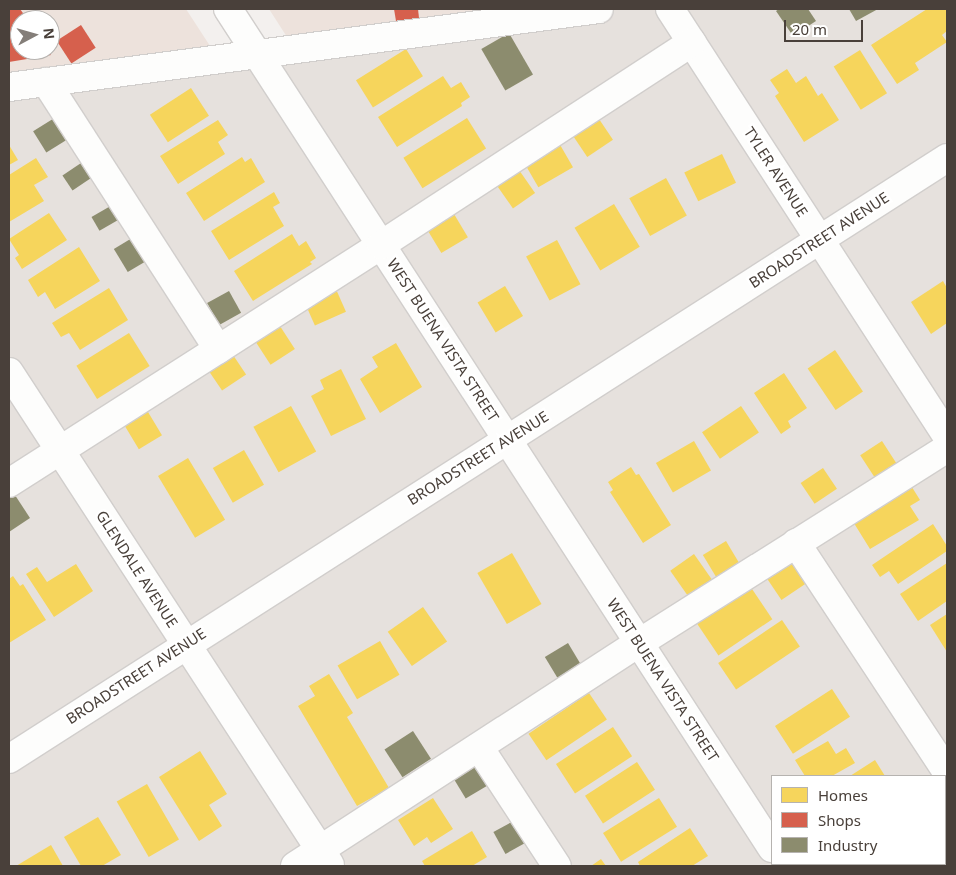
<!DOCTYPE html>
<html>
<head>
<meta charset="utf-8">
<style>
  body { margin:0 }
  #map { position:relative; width:956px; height:875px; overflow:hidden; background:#f3f0ee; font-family:"Noto Sans",sans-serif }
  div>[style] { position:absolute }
  .residential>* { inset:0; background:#e6e1dd }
  .commercial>* { inset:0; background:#ede2dc }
  .homes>* { inset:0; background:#f6d55c; transform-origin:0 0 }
  .shops>* { inset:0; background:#d6604d; transform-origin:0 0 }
  .industry>* { inset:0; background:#8c8c6e; transform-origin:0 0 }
  .roads { filter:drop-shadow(1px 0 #d1cecc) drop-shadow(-1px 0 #d1cecc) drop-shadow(0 1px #d1cecc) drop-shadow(0 -1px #d1cecc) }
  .minor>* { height:28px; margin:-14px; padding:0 14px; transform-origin:14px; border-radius:14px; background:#fdfdfc }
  span { translate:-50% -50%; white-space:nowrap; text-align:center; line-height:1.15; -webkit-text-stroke:5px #fff; paint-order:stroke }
  .street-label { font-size:15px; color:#49403a }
  .frame { position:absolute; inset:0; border:10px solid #49403a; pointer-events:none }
  .legend { position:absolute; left:771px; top:775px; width:175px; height:90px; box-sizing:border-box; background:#fff; border:1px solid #b6b3b0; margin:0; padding:6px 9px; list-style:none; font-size:15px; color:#49403a }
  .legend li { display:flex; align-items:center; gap:10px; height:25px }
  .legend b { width:25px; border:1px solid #b6b3b0 }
  .north { position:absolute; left:10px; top:10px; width:50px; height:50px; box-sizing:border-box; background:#fff; border:1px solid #b6b3b0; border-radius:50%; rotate:84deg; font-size:14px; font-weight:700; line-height:20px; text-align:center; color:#49403a }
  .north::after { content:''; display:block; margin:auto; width:18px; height:22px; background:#847e79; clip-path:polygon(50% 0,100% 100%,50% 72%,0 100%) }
  .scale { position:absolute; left:784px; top:20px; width:79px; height:22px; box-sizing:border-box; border:2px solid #49403a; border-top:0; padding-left:6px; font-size:15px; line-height:18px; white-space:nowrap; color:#49403a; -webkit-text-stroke:4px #fff; paint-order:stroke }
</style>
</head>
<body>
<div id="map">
  <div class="residential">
    <i style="clip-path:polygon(evenodd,504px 9px,947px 9px,947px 866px,9px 866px,9px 76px,504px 9px,772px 776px,945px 776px,945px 864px,772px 864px,772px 776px)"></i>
  </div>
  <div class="commercial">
    <i style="clip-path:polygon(evenodd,9px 9px,186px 9px,212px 49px,9px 76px,9px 9px,20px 20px,50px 20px,50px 50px,20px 50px,20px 20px)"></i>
    <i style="clip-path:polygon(269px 9px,504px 9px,287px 37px)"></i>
  </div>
  <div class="homes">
    <i style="clip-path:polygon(927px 9px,947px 9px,947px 31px,942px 35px,947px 42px,915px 63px,919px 70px,897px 84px,871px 45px)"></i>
    <i style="left:406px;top:49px;width:32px;height:59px;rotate:58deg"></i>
    <i style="left:860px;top:50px;width:51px;height:31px;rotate:58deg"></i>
    <i style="clip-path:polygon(787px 69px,796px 83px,806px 76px,818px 96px,822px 93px,839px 120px,804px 142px,775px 96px,779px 93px,770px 80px)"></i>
    <i style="clip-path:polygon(443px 76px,451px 88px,461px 82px,470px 97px,461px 103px,462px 106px,397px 147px,378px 117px)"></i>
    <i style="left:191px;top:88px;width:33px;height:49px;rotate:57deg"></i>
    <i style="left:467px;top:118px;width:36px;height:75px;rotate:58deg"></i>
    <i style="left:599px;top:119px;width:25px;height:31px;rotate:56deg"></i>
    <i style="clip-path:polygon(218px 120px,228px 135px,218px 142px,225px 154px,178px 184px,160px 156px)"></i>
    <i style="left:559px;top:143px;width:28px;height:40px;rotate:60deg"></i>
    <i style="clip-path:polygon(9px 145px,18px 160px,9px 165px)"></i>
    <i style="left:722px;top:154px;width:32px;height:42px;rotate:64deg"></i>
    <i style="clip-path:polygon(242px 157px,245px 162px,251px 158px,265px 182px,204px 221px,186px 193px)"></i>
    <i style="clip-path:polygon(36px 158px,48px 177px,34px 185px,44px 201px,9px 222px,9px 175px)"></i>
    <i style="left:519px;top:170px;width:28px;height:27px;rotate:55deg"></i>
    <i style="left:666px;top:178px;width:43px;height:42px;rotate:61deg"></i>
    <i style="clip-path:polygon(274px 192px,280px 203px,273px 207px,284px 226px,229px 260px,211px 231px)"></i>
    <i style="left:614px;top:204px;width:50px;height:46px;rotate:59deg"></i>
    <i style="clip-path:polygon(49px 213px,67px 240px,22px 269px,15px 258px,19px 255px,9px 239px)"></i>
    <i style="left:454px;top:214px;width:27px;height:31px;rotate:59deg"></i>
    <i style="clip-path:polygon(292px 234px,299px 246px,306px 241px,316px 258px,310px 262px,312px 264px,253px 301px,234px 271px)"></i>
    <i style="left:557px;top:240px;width:50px;height:35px;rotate:62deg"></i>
    <i style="clip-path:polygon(79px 247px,100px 281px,55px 309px,45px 292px,38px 297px,28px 280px)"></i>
    <i style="clip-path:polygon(943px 281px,947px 288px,947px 323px,931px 334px,911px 302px)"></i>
    <i style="left:505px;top:286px;width:35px;height:32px;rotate:59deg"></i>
    <i style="left:335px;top:287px;width:27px;height:34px;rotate:66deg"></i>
    <i style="clip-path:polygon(109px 288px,128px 320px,80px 350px,69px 333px,61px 337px,52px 323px)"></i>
    <i style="left:278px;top:323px;width:31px;height:29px;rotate:57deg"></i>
    <i style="left:129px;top:333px;width:39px;height:62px;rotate:58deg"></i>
    <i style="clip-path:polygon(396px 343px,422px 387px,380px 413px,360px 379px,378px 367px,372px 357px)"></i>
    <i style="left:835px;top:350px;width:50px;height:33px;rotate:56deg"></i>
    <i style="left:231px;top:352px;width:27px;height:29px;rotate:56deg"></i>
    <i style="clip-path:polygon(341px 369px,366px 419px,331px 436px,311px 396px,324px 389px,320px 380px)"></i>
    <i style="clip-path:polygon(784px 373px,807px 408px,788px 421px,791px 427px,781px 434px,754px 393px)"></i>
    <i style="left:291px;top:406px;width:52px;height:43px;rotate:61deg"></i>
    <i style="left:741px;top:406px;width:32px;height:47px;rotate:56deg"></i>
    <i style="left:145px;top:407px;width:33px;height:27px;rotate:59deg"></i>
    <i style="left:694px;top:441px;width:34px;height:44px;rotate:60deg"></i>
    <i style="left:882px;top:441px;width:27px;height:26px;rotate:57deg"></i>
    <i style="left:244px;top:450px;width:40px;height:36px;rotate:60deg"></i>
    <i style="left:188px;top:458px;width:72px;height:35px;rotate:59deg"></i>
    <i style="clip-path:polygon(631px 467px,636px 475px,639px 474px,671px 525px,643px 543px,610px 492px,613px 490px,608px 482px)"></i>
    <i style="left:823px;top:468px;width:25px;height:27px;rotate:56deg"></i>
    <i style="clip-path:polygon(910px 484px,920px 500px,910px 506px,919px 520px,870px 549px,852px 520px)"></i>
    <i style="clip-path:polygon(933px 524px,947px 546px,947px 551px,898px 584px,889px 571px,880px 577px,872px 565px)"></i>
    <i style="left:726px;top:541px;width:27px;height:27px;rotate:59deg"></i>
    <i style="left:512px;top:553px;width:59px;height:40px;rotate:60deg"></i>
    <i style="left:694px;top:554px;width:33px;height:29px;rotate:55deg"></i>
    <i style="left:799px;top:558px;width:25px;height:38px;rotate:56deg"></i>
    <i style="clip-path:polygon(947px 563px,947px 601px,918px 621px,900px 594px)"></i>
    <i style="clip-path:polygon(76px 564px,93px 591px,54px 617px,26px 574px,37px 567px,47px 582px)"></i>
    <i style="clip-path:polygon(13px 576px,20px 586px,23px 584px,46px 620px,9px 643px,9px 579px)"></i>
    <i style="left:750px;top:586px;width:40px;height:65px;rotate:56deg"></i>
    <i style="left:423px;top:607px;width:42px;height:43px;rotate:55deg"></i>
    <i style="clip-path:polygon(947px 614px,947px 652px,930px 625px)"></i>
    <i style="left:782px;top:620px;width:32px;height:77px;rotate:56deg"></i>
    <i style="left:380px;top:641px;width:39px;height:49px;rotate:60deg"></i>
    <i style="clip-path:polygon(329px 674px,353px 713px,347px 717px,389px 788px,357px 806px,298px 706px,315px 696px,309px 686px)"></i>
    <i style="left:832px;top:689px;width:33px;height:68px;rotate:57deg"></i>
    <i style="left:589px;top:693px;width:32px;height:73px;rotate:56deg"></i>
    <i style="left:613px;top:727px;width:35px;height:68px;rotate:57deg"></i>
    <i style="clip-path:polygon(828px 741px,836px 754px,846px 748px,855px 763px,832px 776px,805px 776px,795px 760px)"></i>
    <i style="clip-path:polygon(200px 751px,227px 794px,209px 805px,222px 826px,199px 841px,159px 777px)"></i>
    <i style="clip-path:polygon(875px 760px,885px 776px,850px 776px)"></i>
    <i style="left:637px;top:762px;width:33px;height:62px;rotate:57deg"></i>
    <i style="left:147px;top:784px;width:64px;height:35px;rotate:60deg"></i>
    <i style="clip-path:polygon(433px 798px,453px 829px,431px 843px,427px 837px,414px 846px,398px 820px)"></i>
    <i style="left:659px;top:798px;width:34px;height:66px;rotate:58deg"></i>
    <i style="clip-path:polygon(98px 817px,121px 855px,102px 866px,81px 866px,64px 837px)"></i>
    <i style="clip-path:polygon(690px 828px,708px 856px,692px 866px,640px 866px,638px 862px)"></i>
    <i style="clip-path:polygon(472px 831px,487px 857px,472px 866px,425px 866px,422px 861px)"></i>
    <i style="clip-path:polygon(51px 845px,63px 866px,16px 866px)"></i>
    <i style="clip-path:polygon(601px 859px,606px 866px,591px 866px)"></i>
    <i style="left:872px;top:864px;width:60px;height:4px"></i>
  </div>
  <div class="shops">
    <i style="clip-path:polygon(9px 9px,20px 9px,28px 20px,20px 20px,20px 50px,48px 50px,51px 55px,9px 62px)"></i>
    <i style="clip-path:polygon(394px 9px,418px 9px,419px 18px,396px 21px)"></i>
    <i style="left:81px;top:25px;width:27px;height:29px;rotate:57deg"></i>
  </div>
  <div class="industry">
    <i style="clip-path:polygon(779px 9px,808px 9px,816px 21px,793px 36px,776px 11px)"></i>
    <i style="clip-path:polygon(849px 9px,878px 9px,856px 21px)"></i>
    <i style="left:509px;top:33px;width:48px;height:32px;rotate:60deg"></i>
    <i style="left:56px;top:117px;width:25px;height:27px;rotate:58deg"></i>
    <i style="left:84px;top:161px;width:18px;height:26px;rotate:56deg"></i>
    <i style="left:114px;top:204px;width:16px;height:26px;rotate:60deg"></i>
    <i style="left:137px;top:235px;width:27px;height:27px;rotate:59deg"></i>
    <i style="left:229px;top:291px;width:25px;height:25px;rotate:61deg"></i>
    <i style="clip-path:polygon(11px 489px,30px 518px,9px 532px,9px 490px)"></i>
    <i style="left:568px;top:643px;width:27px;height:27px;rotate:59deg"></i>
    <i style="left:413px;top:731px;width:33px;height:34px;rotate:57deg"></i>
    <i style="left:477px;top:765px;width:23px;height:27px;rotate:59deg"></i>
    <i style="left:517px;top:819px;width:25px;height:27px;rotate:61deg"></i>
  </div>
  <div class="roads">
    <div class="minor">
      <i style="left:228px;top:9px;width:1000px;rotate:57.04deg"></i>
      <i style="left:670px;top:9px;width:509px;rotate:57.03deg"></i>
      <i style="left:46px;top:82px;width:318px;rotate:57.2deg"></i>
      <i style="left:9px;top:87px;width:595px;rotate:-7.53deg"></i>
      <i style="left:9px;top:372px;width:588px;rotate:56.93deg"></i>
      <i style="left:9px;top:483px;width:442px;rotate:-32.6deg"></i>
      <i style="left:381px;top:245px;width:371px;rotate:-33.1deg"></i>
      <i style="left:796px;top:543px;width:274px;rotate:56.6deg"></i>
      <i style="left:479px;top:747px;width:142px;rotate:56.8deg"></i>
      <i style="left:9px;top:759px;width:1114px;rotate:-32.65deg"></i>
      <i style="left:295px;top:866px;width:410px;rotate:-33deg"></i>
      <i style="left:639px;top:643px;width:365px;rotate:-32.3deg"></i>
    </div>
  </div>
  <div class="street-label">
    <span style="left:776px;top:172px;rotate:57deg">TYLER AVENUE</span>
    <span style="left:819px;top:240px;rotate:-33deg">BROADSTREET AVENUE</span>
    <span style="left:443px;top:340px;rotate:57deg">WEST BUENA VISTA STREET</span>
    <span style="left:478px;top:458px;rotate:-32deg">BROADSTREET AVENUE</span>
    <span style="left:137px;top:569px;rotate:57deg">GLENDALE AVENUE</span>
    <span style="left:136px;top:676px;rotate:-33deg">BROADSTREET AVENUE</span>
    <span style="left:663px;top:680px;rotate:57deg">WEST BUENA VISTA STREET</span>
  </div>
  <div class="frame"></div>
  <ul class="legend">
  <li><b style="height:14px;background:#f6d55c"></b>Homes</li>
  <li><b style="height:14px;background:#d6604d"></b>Shops</li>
  <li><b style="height:14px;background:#8c8c6e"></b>Industry</li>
  </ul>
  <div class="north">N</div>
  <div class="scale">20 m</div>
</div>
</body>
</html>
